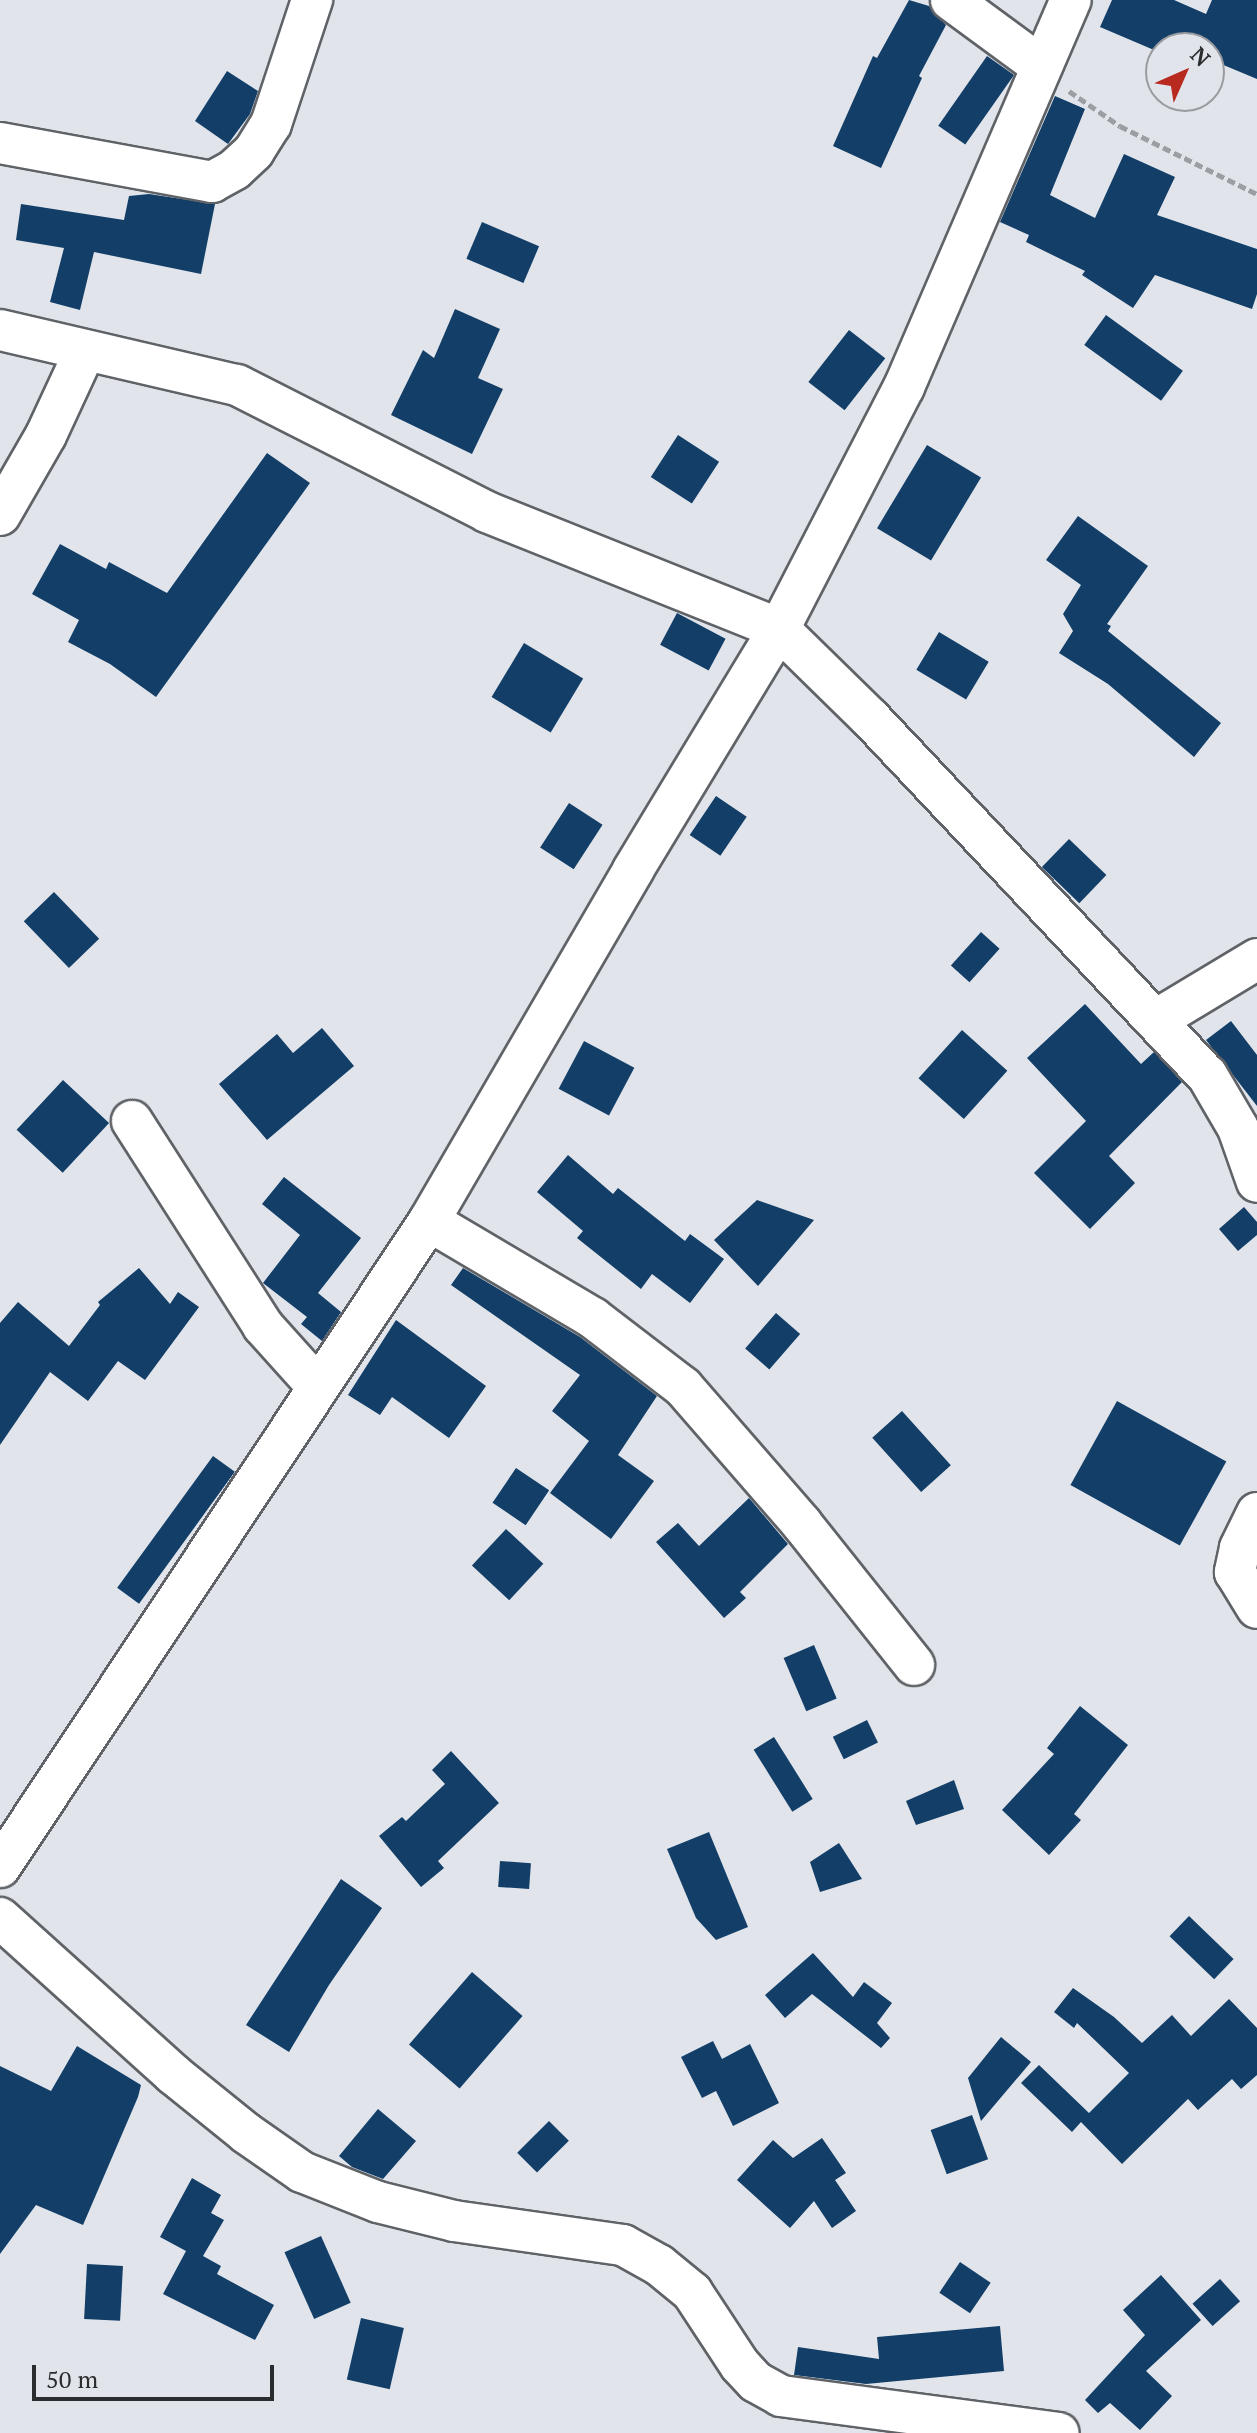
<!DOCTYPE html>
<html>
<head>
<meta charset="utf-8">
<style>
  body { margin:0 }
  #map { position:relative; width:1257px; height:2433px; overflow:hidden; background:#e1e5eb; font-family:"PT Serif",serif }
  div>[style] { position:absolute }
  .building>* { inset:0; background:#123e68; transform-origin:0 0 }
  .path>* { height:5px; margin-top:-2.5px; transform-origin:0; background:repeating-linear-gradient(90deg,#9b9ea3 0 8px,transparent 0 12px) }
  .roads { filter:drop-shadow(2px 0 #5f6367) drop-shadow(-2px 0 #5f6367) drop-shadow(0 2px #5f6367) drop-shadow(0 -2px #5f6367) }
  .minor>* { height:40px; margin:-20px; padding:0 20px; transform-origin:20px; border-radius:20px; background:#fff }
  span { translate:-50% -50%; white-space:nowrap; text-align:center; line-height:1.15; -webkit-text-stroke:8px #e1e5eb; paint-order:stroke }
  .north { position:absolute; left:1145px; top:32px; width:80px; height:80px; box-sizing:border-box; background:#e1e5eb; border:2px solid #989b9f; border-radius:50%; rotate:45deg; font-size:22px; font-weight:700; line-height:32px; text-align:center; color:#2b2c2e }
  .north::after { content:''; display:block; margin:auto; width:28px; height:36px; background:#b82a20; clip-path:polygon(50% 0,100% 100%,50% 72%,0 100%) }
  .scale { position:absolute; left:32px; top:2365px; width:242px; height:36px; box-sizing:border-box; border:4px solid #2b2c2e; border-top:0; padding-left:10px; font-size:24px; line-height:28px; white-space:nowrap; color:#2b2c2e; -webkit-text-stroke:6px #e1e5eb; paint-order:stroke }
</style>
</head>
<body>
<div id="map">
  <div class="building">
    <i style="clip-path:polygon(909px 0,929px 6px,946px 25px,919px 76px,922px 78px,881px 168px,833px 146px,873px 56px,877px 58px)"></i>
    <i style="clip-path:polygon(1112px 0,1174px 0,1206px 14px,1212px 0,1257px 0,1257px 79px,1209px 59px,1209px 48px,1181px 48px,1161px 40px,1161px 53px,1100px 27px)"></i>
    <i style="left:987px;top:56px;width:33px;height:85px;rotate:35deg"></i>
    <i style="clip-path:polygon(227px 71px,258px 91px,250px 114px,228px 144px,195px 121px)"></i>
    <i style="clip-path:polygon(1055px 96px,1085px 109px,1050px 195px,1095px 218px,1124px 154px,1175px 177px,1157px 215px,1257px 249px,1257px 294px,1252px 309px,1155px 275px,1133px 308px,1082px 275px,1085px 271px,1026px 242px,1029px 235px,1000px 222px)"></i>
    <i style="clip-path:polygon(149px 194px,215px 204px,201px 274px,94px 252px,80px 310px,50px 302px,64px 248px,16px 240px,21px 204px,124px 220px,129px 196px)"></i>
    <i style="left:482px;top:222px;width:62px;height:40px;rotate:23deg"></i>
    <i style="clip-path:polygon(455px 309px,500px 329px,478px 378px,503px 389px,472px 454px,391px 415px,423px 350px,434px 358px)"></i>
    <i style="left:1106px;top:315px;width:95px;height:37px;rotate:36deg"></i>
    <i style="left:849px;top:330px;width:46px;height:66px;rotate:38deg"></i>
    <i style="left:678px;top:435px;width:49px;height:50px;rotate:33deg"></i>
    <i style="left:927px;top:445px;width:63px;height:97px;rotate:31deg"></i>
    <i style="clip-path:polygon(267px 453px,310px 483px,156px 697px,110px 664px,68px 642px,79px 620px,32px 594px,60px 544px,106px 569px,109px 562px,167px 593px)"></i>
    <i style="clip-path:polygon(1078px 516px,1148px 566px,1107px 624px,1111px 626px,1108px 631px,1221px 723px,1194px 757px,1108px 684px,1059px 653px,1073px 631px,1063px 614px,1081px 585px,1046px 560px)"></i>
    <i style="left:677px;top:613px;width:55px;height:36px;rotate:28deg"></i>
    <i style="left:939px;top:632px;width:58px;height:44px;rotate:31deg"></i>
    <i style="left:524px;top:643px;width:69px;height:63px;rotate:31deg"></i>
    <i style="left:716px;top:796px;width:37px;height:47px;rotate:34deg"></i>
    <i style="left:569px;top:803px;width:40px;height:53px;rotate:33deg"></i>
    <i style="left:1069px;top:839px;width:52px;height:39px;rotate:44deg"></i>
    <i style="left:54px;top:892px;width:65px;height:42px;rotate:46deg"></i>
    <i style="left:981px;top:932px;width:25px;height:45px;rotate:42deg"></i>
    <i style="clip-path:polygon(1085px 1004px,1141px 1064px,1154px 1052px,1182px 1082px,1109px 1156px,1135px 1183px,1090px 1229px,1034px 1173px,1086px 1121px,1027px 1058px)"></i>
    <i style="clip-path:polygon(1231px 1021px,1257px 1055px,1257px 1106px,1206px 1040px)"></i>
    <i style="clip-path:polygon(322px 1028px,354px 1066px,267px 1140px,219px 1084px,277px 1034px,293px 1053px)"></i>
    <i style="left:962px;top:1030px;width:61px;height:65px;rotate:42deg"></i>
    <i style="left:584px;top:1041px;width:57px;height:54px;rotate:28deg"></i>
    <i style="left:63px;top:1080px;width:63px;height:68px;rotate:43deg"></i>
    <i style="clip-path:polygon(568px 1155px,613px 1194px,618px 1188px,685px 1241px,690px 1234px,724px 1259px,690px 1303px,652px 1274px,641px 1289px,577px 1238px,583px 1231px,537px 1192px)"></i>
    <i style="clip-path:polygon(284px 1177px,361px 1238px,318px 1293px,341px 1312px,322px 1341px,301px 1324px,307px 1317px,263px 1283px,300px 1235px,262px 1204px)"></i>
    <i style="clip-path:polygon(757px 1200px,814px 1220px,758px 1286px,714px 1240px)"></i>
    <i style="clip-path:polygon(1244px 1207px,1257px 1222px,1257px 1235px,1238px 1251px,1219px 1229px)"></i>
    <i style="clip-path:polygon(139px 1268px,170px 1304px,178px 1292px,199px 1307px,145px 1380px,118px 1361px,88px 1401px,50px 1372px,0 1445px,0 1323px,18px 1302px,69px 1346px,100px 1305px,98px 1302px)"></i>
    <i style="clip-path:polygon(463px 1268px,580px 1337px,657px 1396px,618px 1455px,654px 1481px,611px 1539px,550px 1493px,589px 1441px,552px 1411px,580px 1375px,451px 1285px)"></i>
    <i style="left:776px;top:1313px;width:32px;height:47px;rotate:41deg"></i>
    <i style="clip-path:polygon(396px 1320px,486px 1386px,449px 1438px,392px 1397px,380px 1415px,348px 1395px)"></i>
    <i style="left:1117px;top:1401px;width:125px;height:96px;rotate:29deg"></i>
    <i style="left:902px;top:1411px;width:73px;height:40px;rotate:48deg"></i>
    <i style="left:213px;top:1456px;width:27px;height:163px;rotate:36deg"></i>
    <i style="left:516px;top:1468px;width:40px;height:42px;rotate:34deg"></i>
    <i style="clip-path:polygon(749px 1498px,788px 1544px,740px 1592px,746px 1598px,724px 1618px,656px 1542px,678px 1523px,699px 1546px)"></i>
    <i style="left:506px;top:1529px;width:51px;height:50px;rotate:43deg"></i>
    <i style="left:814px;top:1645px;width:58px;height:33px;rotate:67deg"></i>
    <i style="clip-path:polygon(1080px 1706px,1128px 1745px,1074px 1814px,1081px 1820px,1049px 1855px,1002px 1810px,1054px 1754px,1047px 1748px)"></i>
    <i style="left:867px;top:1720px;width:25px;height:38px;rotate:64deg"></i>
    <i style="left:774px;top:1737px;width:73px;height:24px;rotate:58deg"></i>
    <i style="clip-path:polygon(451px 1751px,499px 1803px,438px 1861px,444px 1868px,421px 1887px,379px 1836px,402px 1817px,406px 1821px,445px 1784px,432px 1770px)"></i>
    <i style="clip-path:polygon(954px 1780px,964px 1809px,916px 1825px,906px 1801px)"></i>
    <i style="clip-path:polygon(709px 1832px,748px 1927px,716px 1940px,696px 1918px,667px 1849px)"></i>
    <i style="clip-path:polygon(839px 1843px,862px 1879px,820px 1892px,810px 1862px)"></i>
    <i style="left:500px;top:1861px;width:31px;height:26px;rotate:4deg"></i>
    <i style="clip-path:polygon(341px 1879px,382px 1908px,329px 1985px,289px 2052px,246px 2025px)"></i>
    <i style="left:1189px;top:1916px;width:62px;height:28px;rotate:44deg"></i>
    <i style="clip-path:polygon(813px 1953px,853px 1997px,864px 1982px,892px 2003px,877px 2023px,890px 2038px,881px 2048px,812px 1994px,785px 2018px,765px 1995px)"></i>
    <i style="left:472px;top:1972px;width:67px;height:96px;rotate:41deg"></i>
    <i style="clip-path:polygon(1073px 1988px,1114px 2017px,1142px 2043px,1172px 2015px,1191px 2036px,1229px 1999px,1257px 2028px,1257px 2075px,1241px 2089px,1232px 2079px,1198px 2110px,1188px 2099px,1122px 2164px,1081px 2122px,1072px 2132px,1021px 2083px,1039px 2065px,1089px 2113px,1129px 2073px,1077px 2023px,1074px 2028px,1054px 2012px)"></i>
    <i style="clip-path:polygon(1001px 2037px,1031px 2062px,981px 2121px,968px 2078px)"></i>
    <i style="clip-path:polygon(713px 2041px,722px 2059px,750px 2044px,779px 2103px,733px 2126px,716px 2091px,702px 2098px,681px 2057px)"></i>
    <i style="clip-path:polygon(77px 2046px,141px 2085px,138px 2097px,83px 2225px,36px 2205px,0 2254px,0 2066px,51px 2091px)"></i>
    <i style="clip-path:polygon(378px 2109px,416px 2141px,383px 2179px,352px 2167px,339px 2156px)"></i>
    <i style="left:972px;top:2115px;width:47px;height:44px;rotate:70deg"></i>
    <i style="left:549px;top:2121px;width:28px;height:45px;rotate:45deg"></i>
    <i style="clip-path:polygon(822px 2138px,846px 2173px,835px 2180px,856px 2211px,832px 2228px,814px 2201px,790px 2228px,737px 2180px,773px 2140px,793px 2158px)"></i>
    <i style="clip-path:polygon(192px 2178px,221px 2195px,211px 2213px,224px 2220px,203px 2256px,221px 2266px,217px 2274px,274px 2305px,255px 2340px,163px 2294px,186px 2251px,160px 2237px)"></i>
    <i style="left:321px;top:2236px;width:73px;height:40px;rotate:66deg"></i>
    <i style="left:960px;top:2262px;width:37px;height:37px;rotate:34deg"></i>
    <i style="left:87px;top:2264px;width:36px;height:55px;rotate:3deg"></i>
    <i style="clip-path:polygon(1161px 2275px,1201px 2320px,1146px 2371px,1172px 2396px,1140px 2430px,1110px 2403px,1098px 2413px,1085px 2400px,1145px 2335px,1123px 2310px)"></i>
    <i style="left:1220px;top:2279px;width:30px;height:37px;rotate:48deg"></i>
    <i style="left:361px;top:2318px;width:44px;height:63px;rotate:13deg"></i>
    <i style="clip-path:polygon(1000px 2326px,1004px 2371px,866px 2384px,794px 2375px,798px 2347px,879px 2359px,877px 2337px)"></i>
  </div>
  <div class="path">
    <i style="left:1069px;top:91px;width:62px;rotate:34.5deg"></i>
    <i style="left:1120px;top:126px;width:153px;rotate:26.4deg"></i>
  </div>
  <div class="roads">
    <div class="minor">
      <i style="left:951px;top:0;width:112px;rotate:36.3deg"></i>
      <i style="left:0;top:143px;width:216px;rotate:10.4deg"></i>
      <i style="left:212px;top:182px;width:26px;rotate:-29deg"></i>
      <i style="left:235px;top:169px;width:26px;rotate:-43deg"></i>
      <i style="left:254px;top:151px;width:32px;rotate:-58deg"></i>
      <i style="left:271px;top:124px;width:131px;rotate:-71.7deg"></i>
      <i style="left:0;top:330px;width:243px;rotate:13.1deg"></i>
      <i style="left:237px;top:385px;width:280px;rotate:26.9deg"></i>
      <i style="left:487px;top:512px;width:315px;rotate:21.8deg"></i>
      <i style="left:779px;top:629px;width:127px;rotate:44.4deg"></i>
      <i style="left:870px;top:718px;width:491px;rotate:46.7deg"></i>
      <i style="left:1207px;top:1075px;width:61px;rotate:59.7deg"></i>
      <i style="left:1238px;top:1128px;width:57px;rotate:70.6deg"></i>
      <i style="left:0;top:515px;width:92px;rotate:-60.1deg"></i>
      <i style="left:46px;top:435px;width:93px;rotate:-65.1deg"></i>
      <i style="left:1156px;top:1020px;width:118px;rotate:-31.1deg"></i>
      <i style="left:132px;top:1121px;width:243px;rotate:57.4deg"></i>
      <i style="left:263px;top:1326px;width:82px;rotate:48deg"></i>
      <i style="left:429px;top:1221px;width:191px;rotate:30.6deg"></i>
      <i style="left:593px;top:1318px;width:113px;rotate:37.5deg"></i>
      <i style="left:683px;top:1387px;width:181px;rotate:49deg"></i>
      <i style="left:802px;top:1524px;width:180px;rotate:51.5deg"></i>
      <i style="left:1257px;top:1513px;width:39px;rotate:116deg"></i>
      <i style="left:1240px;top:1548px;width:25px;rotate:102deg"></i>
      <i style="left:1235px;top:1572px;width:42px;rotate:58.6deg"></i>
      <i style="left:0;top:1867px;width:775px;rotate:-56.41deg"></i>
      <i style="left:429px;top:1221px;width:406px;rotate:-59.8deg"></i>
      <i style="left:633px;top:870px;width:282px;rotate:-58.8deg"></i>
      <i style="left:779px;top:629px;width:272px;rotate:-62.7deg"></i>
      <i style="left:904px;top:387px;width:421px;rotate:-66.7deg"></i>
      <i style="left:0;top:1918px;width:233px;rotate:42deg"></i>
      <i style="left:173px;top:2074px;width:94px;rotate:38.9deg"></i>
      <i style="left:246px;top:2133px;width:68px;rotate:34.9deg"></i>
      <i style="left:302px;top:2172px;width:82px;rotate:21.5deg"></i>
      <i style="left:378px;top:2202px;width:78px;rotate:14deg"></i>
      <i style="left:454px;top:2221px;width:171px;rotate:8.1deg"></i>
      <i style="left:623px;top:2245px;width:41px;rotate:29.1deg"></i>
      <i style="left:659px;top:2265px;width:43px;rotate:39.3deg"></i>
      <i style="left:692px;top:2292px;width:87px;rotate:56.7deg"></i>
      <i style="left:740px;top:2365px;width:23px;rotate:47deg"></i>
      <i style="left:756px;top:2382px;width:29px;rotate:29deg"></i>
      <i style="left:781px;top:2396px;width:280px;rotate:7.6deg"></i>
    </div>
  </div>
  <div class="north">N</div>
  <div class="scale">50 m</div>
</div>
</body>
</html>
